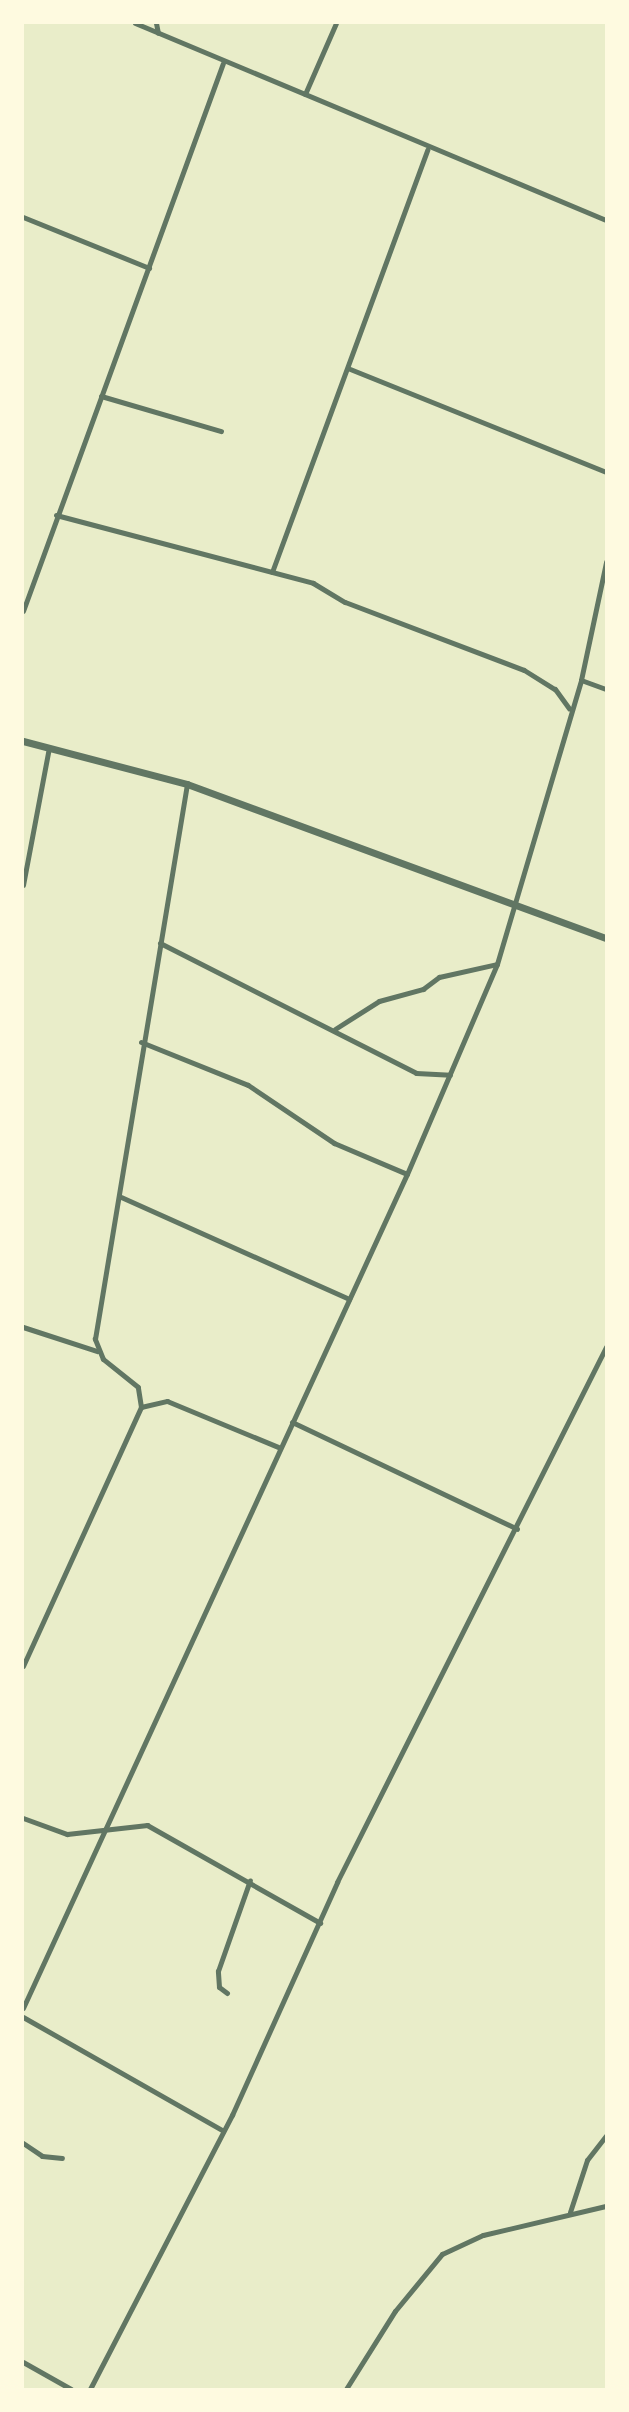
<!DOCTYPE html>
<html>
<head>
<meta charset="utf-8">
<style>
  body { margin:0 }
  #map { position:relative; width:629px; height:2412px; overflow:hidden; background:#e9edc9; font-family:"PT Sans Narrow",sans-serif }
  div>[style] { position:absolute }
  .minor>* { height:5px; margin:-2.5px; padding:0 2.5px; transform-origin:2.5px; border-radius:2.5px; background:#617663 }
  .tertiary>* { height:7px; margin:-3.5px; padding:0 3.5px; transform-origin:3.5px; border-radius:3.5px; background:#617663 }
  span { translate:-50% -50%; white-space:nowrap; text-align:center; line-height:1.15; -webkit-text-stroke:7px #fefae0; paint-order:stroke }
  .frame { position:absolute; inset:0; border:24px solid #fefae0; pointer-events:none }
</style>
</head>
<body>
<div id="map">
  <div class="minor">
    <i style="left:135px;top:23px;width:511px;rotate:22.7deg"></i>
    <i style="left:156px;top:23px;width:10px;rotate:79deg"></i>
    <i style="left:305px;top:94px;width:77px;rotate:-66.4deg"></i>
    <i style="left:23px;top:217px;width:136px;rotate:22deg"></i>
    <i style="left:350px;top:369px;width:276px;rotate:21.9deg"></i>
    <i style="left:101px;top:396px;width:125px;rotate:16.3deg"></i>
    <i style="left:56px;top:515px;width:266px;rotate:14.8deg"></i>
    <i style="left:313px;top:583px;width:37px;rotate:31deg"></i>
    <i style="left:345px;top:602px;width:191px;rotate:20.8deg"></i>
    <i style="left:524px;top:670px;width:36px;rotate:32deg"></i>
    <i style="left:555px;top:689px;width:24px;rotate:54deg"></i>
    <i style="left:272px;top:572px;width:450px;rotate:-69.8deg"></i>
    <i style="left:23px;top:611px;width:583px;rotate:-69.95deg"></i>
    <i style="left:581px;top:680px;width:27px;rotate:20deg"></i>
    <i style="left:23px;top:885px;width:139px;rotate:-79.3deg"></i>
    <i style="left:160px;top:943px;width:287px;rotate:26.9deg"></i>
    <i style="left:416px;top:1073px;width:34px;rotate:3deg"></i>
    <i style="left:335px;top:1029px;width:52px;rotate:-32.5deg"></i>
    <i style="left:379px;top:1001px;width:46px;rotate:-15.3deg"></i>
    <i style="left:423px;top:989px;width:20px;rotate:-37deg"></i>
    <i style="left:439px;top:977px;width:59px;rotate:-12.6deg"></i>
    <i style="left:141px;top:1042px;width:115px;rotate:21.9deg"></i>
    <i style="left:248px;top:1085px;width:104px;rotate:34deg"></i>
    <i style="left:334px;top:1143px;width:79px;rotate:23deg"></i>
    <i style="left:121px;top:1197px;width:250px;rotate:24.1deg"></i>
    <i style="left:23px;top:1327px;width:78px;rotate:18deg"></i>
    <i style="left:141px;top:1407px;width:27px;rotate:-13deg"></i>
    <i style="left:167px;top:1401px;width:120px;rotate:22.5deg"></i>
    <i style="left:292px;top:1422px;width:249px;rotate:25.4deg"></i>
    <i style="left:23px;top:1666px;width:285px;rotate:-65.5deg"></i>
    <i style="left:141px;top:1407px;width:20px;rotate:-99deg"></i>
    <i style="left:138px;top:1387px;width:45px;rotate:-141.3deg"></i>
    <i style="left:103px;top:1359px;width:22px;rotate:-112deg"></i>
    <i style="left:95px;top:1339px;width:563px;rotate:-80.59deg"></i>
    <i style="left:23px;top:1818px;width:47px;rotate:20deg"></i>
    <i style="left:67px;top:1834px;width:81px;rotate:-6.4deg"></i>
    <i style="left:147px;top:1825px;width:199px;rotate:29.5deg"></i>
    <i style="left:227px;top:1993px;width:10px;rotate:-143deg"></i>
    <i style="left:219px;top:1987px;width:16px;rotate:-94deg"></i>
    <i style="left:218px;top:1971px;width:96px;rotate:-70.6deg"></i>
    <i style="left:23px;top:2008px;width:918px;rotate:-65.28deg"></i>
    <i style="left:407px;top:1174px;width:228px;rotate:-66.8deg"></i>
    <i style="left:497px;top:964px;width:296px;rotate:-73.5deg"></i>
    <i style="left:581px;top:680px;width:121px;rotate:-78deg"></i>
    <i style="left:23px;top:2017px;width:229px;rotate:29.6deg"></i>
    <i style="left:23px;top:2143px;width:23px;rotate:34deg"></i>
    <i style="left:42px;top:2156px;width:20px;rotate:6deg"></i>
    <i style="left:570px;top:2212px;width:55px;rotate:-71.9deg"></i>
    <i style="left:587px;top:2160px;width:31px;rotate:-52deg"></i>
    <i style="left:23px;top:2362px;width:55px;rotate:29.4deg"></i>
    <i style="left:90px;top:2389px;width:309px;rotate:-62.6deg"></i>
    <i style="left:232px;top:2115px;width:256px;rotate:-65.7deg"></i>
    <i style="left:337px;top:1882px;width:599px;rotate:-63.31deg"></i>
    <i style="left:346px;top:2389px;width:92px;rotate:-57.9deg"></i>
    <i style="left:395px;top:2311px;width:74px;rotate:-50.5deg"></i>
    <i style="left:442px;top:2254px;width:45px;rotate:-24.9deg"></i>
    <i style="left:483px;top:2235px;width:126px;rotate:-13.3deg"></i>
  </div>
  <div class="tertiary">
    <i style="left:23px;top:741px;width:170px;rotate:14.7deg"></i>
    <i style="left:187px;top:784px;width:446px;rotate:20.2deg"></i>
  </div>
  <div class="frame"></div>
</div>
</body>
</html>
